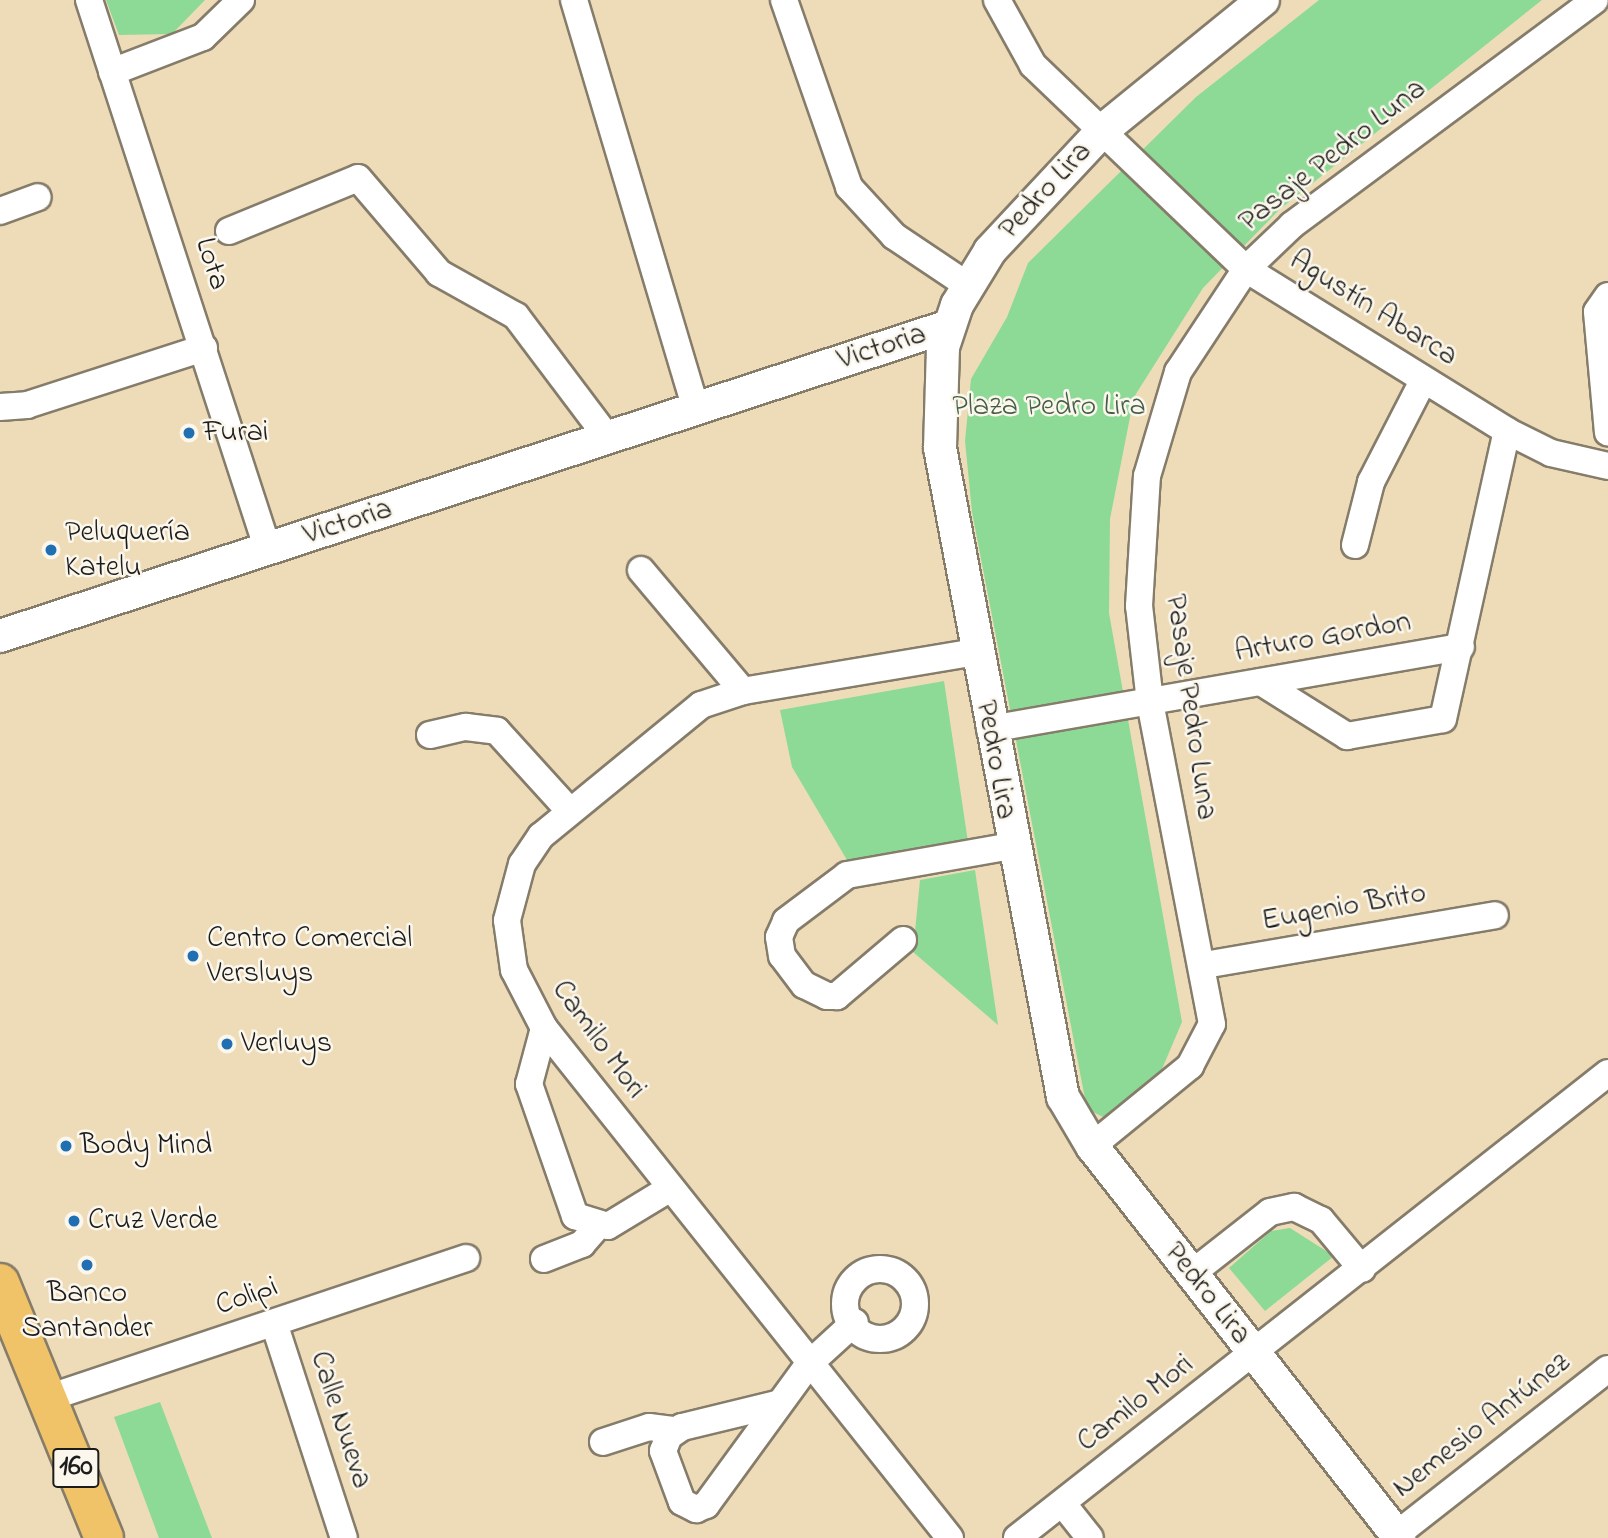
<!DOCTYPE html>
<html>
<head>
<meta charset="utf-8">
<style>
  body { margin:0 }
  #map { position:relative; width:1608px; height:1538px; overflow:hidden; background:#eedcb9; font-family:"Indie Flower",sans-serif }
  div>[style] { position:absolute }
  .green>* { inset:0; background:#8dda97 }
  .roads { filter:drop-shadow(2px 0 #857c6a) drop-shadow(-2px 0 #857c6a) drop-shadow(0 2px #857c6a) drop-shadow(0 -2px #857c6a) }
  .minor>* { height:26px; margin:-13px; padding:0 13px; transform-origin:13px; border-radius:13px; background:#fff }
  .minor>.ring { margin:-13px; padding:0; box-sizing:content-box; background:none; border:26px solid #fff; border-radius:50% }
  .tertiary>* { height:32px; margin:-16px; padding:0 16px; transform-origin:16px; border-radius:16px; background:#fff }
  .trunk>* { height:38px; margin:-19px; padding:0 19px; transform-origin:19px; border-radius:19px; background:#f1c369 }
  .dots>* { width:19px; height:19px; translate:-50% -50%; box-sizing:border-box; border:4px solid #fbf7ec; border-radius:50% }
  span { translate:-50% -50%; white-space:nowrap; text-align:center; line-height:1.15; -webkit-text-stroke:5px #fbf7ec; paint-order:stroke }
  .shield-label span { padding:2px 5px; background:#fbf7ec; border:2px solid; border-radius:5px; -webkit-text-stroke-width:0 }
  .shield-label { font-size:28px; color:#1c1c1c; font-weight:700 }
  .street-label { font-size:30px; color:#1c1c1c }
  .park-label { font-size:30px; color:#445e47 }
  .poi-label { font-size:30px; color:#1c1c1c }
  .left { translate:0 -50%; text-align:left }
</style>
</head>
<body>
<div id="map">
  <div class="green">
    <i style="clip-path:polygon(106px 0,205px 0,172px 34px,119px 35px)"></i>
    <i style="clip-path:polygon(1319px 0,1542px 0,1279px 210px,1203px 288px,1134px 397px,1110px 519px,1109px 613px,1182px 1022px,1162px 1069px,1105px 1118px,1087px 1109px,972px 512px,965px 441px,971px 379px,1007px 317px,1028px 263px,1196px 97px)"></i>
    <i style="clip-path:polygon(944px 681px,968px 842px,847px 860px,792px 767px,780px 710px)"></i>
    <i style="clip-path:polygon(975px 870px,998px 1025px,913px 952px,920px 880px)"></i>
    <i style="clip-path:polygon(1290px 1228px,1334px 1256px,1265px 1311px,1229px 1268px,1271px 1231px)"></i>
    <i style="clip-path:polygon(160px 1402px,212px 1538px,159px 1538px,114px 1417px)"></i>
  </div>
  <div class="roads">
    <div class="minor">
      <i style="left:89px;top:0;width:578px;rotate:71.97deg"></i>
      <i style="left:574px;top:0;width:427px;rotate:73.4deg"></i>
      <i style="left:784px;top:0;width:198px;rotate:70.8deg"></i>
      <i style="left:849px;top:187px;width:67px;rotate:47.4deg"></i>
      <i style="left:894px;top:236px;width:88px;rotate:33.9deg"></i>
      <i style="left:997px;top:0;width:74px;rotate:61deg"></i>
      <i style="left:1033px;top:65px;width:295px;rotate:43.8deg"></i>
      <i style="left:1246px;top:269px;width:307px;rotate:31.8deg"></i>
      <i style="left:1507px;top:431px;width:49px;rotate:26.6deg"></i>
      <i style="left:1551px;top:453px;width:58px;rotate:12.8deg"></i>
      <i style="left:112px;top:72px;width:97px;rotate:-21deg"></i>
      <i style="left:203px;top:37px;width:53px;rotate:-44.2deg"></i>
      <i style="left:0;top:211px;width:40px;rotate:-20.2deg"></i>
      <i style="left:229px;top:231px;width:139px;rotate:-22.3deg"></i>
      <i style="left:358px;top:178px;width:125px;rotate:49.5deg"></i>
      <i style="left:439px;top:273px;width:88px;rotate:29.2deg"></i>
      <i style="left:516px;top:316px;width:153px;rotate:53deg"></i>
      <i style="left:1608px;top:296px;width:19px;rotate:125deg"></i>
      <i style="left:1597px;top:312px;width:121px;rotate:84.8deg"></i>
      <i style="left:0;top:407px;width:27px;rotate:-4deg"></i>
      <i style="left:27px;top:405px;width:186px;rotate:-17.9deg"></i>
      <i style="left:1355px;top:545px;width:65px;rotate:-75.7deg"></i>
      <i style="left:1371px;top:482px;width:114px;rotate:-62.8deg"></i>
      <i style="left:641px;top:570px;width:158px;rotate:49.9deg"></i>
      <i style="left:1261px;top:682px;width:102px;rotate:32.1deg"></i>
      <i style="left:1347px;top:736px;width:97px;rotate:-10deg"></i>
      <i style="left:1443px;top:719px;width:295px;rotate:-77.5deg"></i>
      <i style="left:990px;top:729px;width:478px;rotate:-9.9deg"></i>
      <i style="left:430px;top:735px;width:37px;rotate:-13deg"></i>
      <i style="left:466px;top:727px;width:31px;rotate:7deg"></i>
      <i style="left:497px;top:731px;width:107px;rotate:47.7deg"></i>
      <i style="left:903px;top:940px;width:87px;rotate:139.7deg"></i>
      <i style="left:837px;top:996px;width:10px;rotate:180deg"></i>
      <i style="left:827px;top:996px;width:25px;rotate:-154deg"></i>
      <i style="left:804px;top:985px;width:36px;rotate:-127deg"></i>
      <i style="left:782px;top:956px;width:19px;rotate:-99deg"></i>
      <i style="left:779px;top:937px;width:17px;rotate:-66deg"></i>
      <i style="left:786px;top:921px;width:76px;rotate:-37deg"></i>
      <i style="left:847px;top:875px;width:167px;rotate:-10deg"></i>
      <i style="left:1204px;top:965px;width:295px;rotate:-9.7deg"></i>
      <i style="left:544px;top:1028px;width:58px;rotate:105deg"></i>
      <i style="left:529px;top:1084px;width:140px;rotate:70.8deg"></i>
      <i style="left:575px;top:1216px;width:34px;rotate:17deg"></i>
      <i style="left:608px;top:1226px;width:71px;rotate:-31.2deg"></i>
      <i style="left:1092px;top:1146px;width:127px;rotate:-39.2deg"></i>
      <i style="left:1190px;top:1066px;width:47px;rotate:-62.4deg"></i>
      <i style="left:1212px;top:1024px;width:328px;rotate:-100.9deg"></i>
      <i style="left:1150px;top:702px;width:97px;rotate:-96.5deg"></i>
      <i style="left:1139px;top:606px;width:130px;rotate:-86.5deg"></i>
      <i style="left:1147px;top:476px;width:109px;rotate:-73.4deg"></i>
      <i style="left:1178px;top:372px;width:123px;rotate:-56.6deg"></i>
      <i style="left:1246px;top:269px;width:64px;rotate:-43.7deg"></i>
      <i style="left:1292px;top:225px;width:377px;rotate:-36.6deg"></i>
      <i style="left:544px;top:1259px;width:41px;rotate:-21.5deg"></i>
      <i style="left:582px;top:1244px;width:21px;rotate:-49deg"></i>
      <i class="ring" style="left:845px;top:1269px;width:44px;height:44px"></i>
      <i style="left:1191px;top:1274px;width:100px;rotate:-38.1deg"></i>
      <i style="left:1270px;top:1212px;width:25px;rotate:-12deg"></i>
      <i style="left:1294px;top:1207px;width:30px;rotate:26deg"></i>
      <i style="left:1321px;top:1220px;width:64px;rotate:50.1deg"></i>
      <i style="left:274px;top:1323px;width:226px;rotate:72deg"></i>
      <i style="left:48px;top:1398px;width:441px;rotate:-18.5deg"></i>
      <i style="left:777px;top:1404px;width:98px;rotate:166.4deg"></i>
      <i style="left:682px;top:1427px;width:16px;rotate:145deg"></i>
      <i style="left:669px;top:1436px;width:16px;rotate:112deg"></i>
      <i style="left:663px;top:1451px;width:54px;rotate:69.6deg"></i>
      <i style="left:682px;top:1502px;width:16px;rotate:27deg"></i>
      <i style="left:696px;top:1509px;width:11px;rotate:-22deg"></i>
      <i style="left:706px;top:1505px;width:175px;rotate:-53.9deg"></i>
      <i style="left:809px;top:1364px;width:62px;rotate:-42.4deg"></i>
      <i style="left:603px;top:1442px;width:48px;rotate:-18.1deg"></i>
      <i style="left:649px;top:1427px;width:26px;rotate:7deg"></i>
      <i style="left:1063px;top:1504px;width:43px;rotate:51.5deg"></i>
      <i style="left:1396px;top:1535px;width:269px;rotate:-38.1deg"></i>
      <i style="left:950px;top:1538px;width:652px;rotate:-128.52deg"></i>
      <i style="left:544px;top:1028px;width:65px;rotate:-117.3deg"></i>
      <i style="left:514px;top:970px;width:50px;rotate:-98deg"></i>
      <i style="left:507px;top:920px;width:58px;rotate:-75deg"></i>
      <i style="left:522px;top:864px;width:34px;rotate:-56deg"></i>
      <i style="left:541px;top:836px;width:207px;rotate:-39.3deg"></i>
      <i style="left:701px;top:705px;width:44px;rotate:-18.4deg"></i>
      <i style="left:743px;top:691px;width:236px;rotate:-9.5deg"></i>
      <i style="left:1017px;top:1538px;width:752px;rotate:-38.2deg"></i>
    </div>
    <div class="tertiary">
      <i style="left:1263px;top:0;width:205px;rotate:140.9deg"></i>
      <i style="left:1104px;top:129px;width:167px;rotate:133.1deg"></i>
      <i style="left:990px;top:251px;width:63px;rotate:121.4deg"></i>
      <i style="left:957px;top:305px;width:44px;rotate:108.4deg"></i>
      <i style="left:943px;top:347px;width:101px;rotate:91.7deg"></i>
      <i style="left:940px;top:448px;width:661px;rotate:79.27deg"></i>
      <i style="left:1063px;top:1097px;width:57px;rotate:59.4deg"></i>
      <i style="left:1092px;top:1146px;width:498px;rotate:51.9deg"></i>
      <i style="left:0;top:636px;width:998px;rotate:-18.09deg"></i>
    </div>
    <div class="trunk">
      <i style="left:0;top:1283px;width:275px;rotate:67.8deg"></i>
    </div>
  </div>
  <div class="dots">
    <i style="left:189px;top:433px;background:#1f6fb2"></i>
    <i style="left:51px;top:550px;background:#1f6fb2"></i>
    <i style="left:193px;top:956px;background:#1f6fb2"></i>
    <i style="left:227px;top:1044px;background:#1f6fb2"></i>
    <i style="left:66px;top:1146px;background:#1f6fb2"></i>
    <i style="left:74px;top:1221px;background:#1f6fb2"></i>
    <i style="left:87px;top:1265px;background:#1f6fb2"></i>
  </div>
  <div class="shield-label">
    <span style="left:76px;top:1468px">160</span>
  </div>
  <div class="street-label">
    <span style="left:1333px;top:156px;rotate:-38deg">Pasaje Pedro Luna</span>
    <span style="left:1046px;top:191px;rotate:-47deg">Pedro Lira</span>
    <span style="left:211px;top:264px;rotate:72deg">Lota</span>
    <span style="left:1373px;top:309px;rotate:32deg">Agustín Abarca</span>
    <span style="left:882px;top:348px;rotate:-18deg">Victoria</span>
    <span style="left:348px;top:523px;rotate:-18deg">Victoria</span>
    <span style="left:1323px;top:638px;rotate:-10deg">Arturo Gordon</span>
    <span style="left:1190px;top:707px;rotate:82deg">Pasaje Pedro Luna</span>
    <span style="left:995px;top:760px;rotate:80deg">Pedro Lira</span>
    <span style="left:1344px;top:908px;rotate:-10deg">Eugenio Brito</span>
    <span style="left:598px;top:1040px;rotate:54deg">Camilo Mori</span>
    <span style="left:1207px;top:1294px;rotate:52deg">Pedro Lira</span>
    <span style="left:247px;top:1297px;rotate:-19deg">Colipi</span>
    <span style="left:1136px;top:1404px;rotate:-38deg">Camilo Mori</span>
    <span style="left:340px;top:1420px;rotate:72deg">Calle Nueva</span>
    <span style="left:1482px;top:1426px;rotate:-38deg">Nemesio Antúnez</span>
  </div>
  <div class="park-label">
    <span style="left:1049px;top:407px">Plaza Pedro Lira</span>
  </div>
  <div class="poi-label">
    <span class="left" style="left:203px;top:433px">Furai</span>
    <span class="left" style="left:65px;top:550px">Peluquería<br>Katelu</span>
    <span class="left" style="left:207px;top:956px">Centro Comercial<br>Versluys</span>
    <span class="left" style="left:241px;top:1044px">Verluys</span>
    <span class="left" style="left:80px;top:1146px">Body Mind</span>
    <span class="left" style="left:88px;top:1221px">Cruz Verde</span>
    <span style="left:87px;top:1311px">Banco<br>Santander</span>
  </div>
</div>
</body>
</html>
